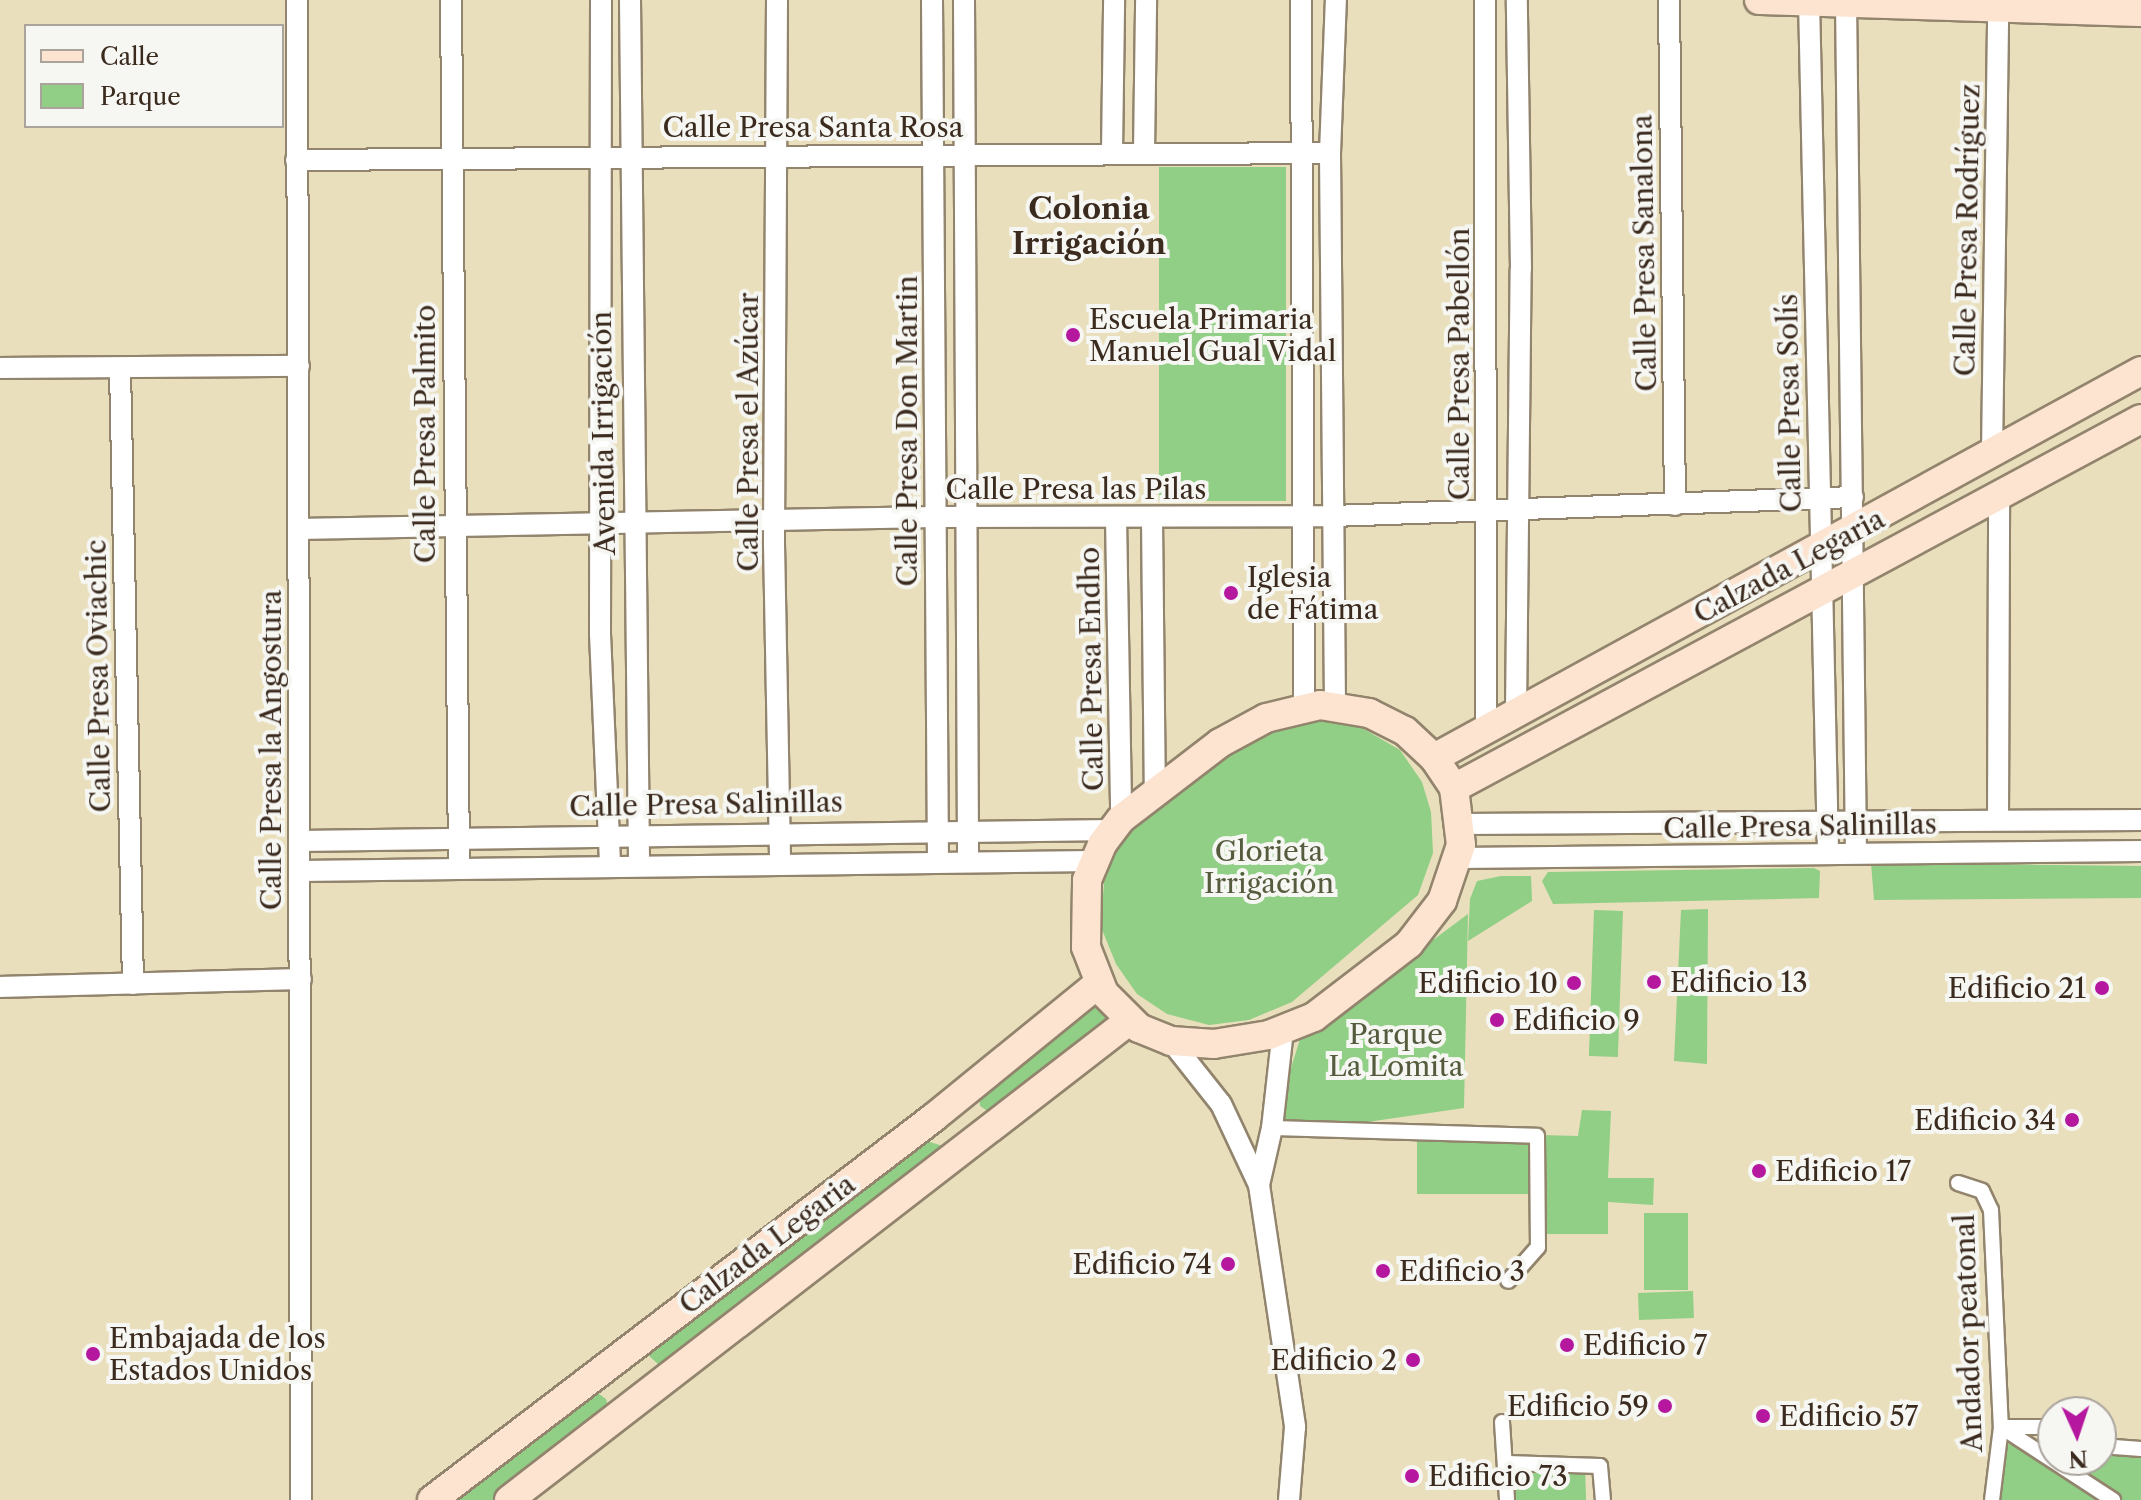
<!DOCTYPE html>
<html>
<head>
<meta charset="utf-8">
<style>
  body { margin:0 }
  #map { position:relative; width:2141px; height:1500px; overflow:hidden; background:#e9dfbc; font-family:"Libre Caslon Text",serif }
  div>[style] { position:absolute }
  .green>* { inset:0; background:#90cf85; transform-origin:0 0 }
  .roads { filter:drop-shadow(2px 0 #92846d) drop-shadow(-2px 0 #92846d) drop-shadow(0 2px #92846d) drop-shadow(0 -2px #92846d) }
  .pedestrian>* { height:14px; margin:-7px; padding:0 7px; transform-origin:7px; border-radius:7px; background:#fff }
  .minor>* { height:20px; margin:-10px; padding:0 10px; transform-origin:10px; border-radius:10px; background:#fff }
  .secondary>* { height:28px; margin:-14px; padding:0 14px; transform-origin:14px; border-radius:14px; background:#fde4d1 }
  .dots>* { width:22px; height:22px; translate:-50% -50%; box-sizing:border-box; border:4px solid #f6f6f2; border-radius:50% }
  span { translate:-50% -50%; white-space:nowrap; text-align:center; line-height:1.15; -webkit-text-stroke:8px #f6f6f2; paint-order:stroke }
  .street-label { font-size:28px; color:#3b2a1e }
  .poi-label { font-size:28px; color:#3b2a1e }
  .left { translate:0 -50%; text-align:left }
  .right { translate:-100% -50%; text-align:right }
  .park-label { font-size:28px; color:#545c3d }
  .neighbourhood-label { font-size:30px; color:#3b2a1e; font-weight:700 }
  .legend { position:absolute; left:24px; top:24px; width:260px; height:104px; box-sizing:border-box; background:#f6f6f2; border:2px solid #aba49d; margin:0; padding:10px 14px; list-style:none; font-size:24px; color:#3b2a1e }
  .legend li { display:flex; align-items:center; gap:16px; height:40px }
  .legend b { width:40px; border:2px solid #aba49d }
  .north { position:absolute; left:2037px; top:1396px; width:80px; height:80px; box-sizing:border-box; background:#f6f6f2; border:2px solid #aba49d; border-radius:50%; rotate:177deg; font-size:22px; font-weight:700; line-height:32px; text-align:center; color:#3b2a1e }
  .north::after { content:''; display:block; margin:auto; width:28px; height:36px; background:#b5179e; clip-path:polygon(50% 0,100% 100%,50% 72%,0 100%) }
</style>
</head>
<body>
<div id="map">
  <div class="green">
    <i style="left:1159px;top:167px;width:127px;height:334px"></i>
    <i style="clip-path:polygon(1331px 719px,1362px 728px,1400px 750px,1422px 782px,1431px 812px,1433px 853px,1418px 895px,1292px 1002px,1249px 1020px,1209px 1025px,1167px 1014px,1137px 994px,1116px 964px,1101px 927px,1104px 882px,1119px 843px,1198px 770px,1259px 731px,1292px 721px)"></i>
    <i style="clip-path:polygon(1871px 863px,2141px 866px,2141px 898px,1874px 900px)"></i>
    <i style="clip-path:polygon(1814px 868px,1820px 871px,1819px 898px,1553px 904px,1542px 881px,1548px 872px)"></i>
    <i style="clip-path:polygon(1501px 876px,1531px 876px,1532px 901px,1468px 941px,1470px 899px,1477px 881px)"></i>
    <i style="clip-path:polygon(1708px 909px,1707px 1064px,1674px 1061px,1681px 910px)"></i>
    <i style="left:1594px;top:910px;width:29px;height:146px;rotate:2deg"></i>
    <i style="clip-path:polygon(1468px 914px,1464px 1108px,1270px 1136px,1300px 1039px)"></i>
    <i style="clip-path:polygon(1093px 1000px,1112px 1028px,997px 1117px,980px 1106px,979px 1094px)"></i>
    <i style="clip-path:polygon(1582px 1110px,1611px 1111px,1608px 1178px,1654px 1178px,1653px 1205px,1608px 1202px,1608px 1234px,1541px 1234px,1540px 1135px,1578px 1136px)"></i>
    <i style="left:1417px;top:1137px;width:116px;height:57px"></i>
    <i style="clip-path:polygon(920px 1139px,956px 1150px,659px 1365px,648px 1355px)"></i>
    <i style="left:1644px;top:1213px;width:44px;height:77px"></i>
    <i style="left:1693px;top:1291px;width:27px;height:55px;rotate:88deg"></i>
    <i style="clip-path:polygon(595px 1391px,606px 1399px,611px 1416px,498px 1500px,439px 1500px)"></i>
    <i style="clip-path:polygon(2001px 1444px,2053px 1446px,2053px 1460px,2101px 1460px,2101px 1448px,2141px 1450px,2141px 1500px,2000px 1500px)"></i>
    <i style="left:1585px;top:1468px;width:32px;height:70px;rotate:88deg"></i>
  </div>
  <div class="roads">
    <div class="pedestrian">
      <i style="left:1272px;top:1128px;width:265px;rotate:1.7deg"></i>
      <i style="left:1537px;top:1136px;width:111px;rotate:89.5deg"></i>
      <i style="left:1538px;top:1247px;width:45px;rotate:131.4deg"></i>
      <i style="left:1958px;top:1183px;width:25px;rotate:18deg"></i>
      <i style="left:1982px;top:1191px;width:21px;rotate:65deg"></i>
      <i style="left:1991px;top:1210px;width:217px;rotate:87.4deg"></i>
      <i style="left:2001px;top:1427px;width:74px;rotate:97deg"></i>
      <i style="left:1502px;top:1422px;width:78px;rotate:86.3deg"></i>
      <i style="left:2053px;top:1443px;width:16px;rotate:-94deg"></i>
      <i style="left:2052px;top:1427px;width:51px;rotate:180deg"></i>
      <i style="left:2001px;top:1427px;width:134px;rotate:33.1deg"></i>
      <i style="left:2101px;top:1446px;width:40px;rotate:4.3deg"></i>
      <i style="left:1507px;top:1463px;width:93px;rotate:1.8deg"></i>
      <i style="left:1600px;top:1466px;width:34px;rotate:85deg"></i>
    </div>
    <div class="minor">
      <i style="left:297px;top:0;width:1500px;rotate:89.85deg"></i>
      <i style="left:451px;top:0;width:868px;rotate:89.47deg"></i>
      <i style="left:601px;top:0;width:634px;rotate:90.09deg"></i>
      <i style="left:600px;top:634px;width:231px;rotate:87.5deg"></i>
      <i style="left:630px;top:0;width:866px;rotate:89.4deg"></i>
      <i style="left:777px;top:0;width:544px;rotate:90.32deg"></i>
      <i style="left:774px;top:544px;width:320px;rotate:88.9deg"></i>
      <i style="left:932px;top:0;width:861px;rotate:89.6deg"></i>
      <i style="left:964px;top:0;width:861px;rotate:89.73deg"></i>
      <i style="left:1301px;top:0;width:706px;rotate:89.76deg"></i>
      <i style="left:1485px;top:0;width:729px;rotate:89.92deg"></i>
      <i style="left:1669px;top:0;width:505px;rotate:89.32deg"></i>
      <i style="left:1809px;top:0;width:852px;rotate:88.72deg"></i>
      <i style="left:1846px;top:0;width:852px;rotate:89.33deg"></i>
      <i style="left:1112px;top:152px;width:152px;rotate:-89.2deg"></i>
      <i style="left:1144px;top:152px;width:152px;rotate:-89.2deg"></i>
      <i style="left:296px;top:160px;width:1034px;rotate:-0.39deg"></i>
      <i style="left:0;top:368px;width:299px;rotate:-0.4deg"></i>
      <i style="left:120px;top:368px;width:616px;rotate:88.79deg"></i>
      <i style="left:1992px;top:454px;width:447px;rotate:-89.2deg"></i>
      <i style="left:1116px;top:518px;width:301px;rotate:89deg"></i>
      <i style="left:1152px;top:519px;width:272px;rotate:89.4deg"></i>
      <i style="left:298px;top:529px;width:636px;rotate:-1.08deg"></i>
      <i style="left:934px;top:517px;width:399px;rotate:-0.1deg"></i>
      <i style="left:1333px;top:516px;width:520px;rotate:-2.09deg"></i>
      <i style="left:1335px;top:705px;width:552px;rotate:-90.52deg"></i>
      <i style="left:1330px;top:153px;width:153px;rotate:-87.8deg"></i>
      <i style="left:1516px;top:713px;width:444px;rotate:-89.4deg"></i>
      <i style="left:1521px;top:269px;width:269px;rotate:-90.9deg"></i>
      <i style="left:1998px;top:820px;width:322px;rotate:-89.8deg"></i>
      <i style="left:1461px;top:824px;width:680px;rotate:-0.34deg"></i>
      <i style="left:299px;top:841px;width:813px;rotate:-0.78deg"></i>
      <i style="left:1459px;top:858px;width:682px;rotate:-0.59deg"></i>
      <i style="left:300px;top:871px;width:793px;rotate:-0.72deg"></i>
      <i style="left:0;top:987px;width:301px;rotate:-1.5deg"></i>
      <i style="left:1171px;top:1041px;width:80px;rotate:51.6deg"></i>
      <i style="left:1221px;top:1104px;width:89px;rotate:64.9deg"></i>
      <i style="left:1259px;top:1185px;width:245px;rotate:81.5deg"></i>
      <i style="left:1295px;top:1427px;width:73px;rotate:94.7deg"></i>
      <i style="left:1259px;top:1185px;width:58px;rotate:-77.2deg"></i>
      <i style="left:1272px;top:1128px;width:99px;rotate:-83.6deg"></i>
    </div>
    <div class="secondary">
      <i style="left:1759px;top:0;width:382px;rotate:1.8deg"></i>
      <i style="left:1320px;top:705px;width:50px;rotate:9.3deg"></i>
      <i style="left:1369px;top:713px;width:40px;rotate:26.6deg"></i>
      <i style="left:1405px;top:731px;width:40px;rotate:43deg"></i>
      <i style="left:1434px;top:758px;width:36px;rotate:56deg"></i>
      <i style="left:1454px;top:788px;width:57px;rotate:83deg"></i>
      <i style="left:1461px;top:845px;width:59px;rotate:108.7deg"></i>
      <i style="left:1442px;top:901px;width:54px;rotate:127.5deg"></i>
      <i style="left:1409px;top:944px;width:120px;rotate:142.5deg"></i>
      <i style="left:1314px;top:1017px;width:48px;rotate:158.2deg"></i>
      <i style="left:1269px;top:1035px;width:56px;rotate:170.7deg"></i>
      <i style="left:1214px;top:1044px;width:43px;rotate:-176deg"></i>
      <i style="left:1171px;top:1041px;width:35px;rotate:-158deg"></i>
      <i style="left:1139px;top:1028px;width:49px;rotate:-135deg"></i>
      <i style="left:1104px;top:993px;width:49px;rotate:-111.4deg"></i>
      <i style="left:1086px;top:947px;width:67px;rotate:-89.1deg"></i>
      <i style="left:1087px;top:880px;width:39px;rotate:-67deg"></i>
      <i style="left:1102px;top:844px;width:31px;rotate:-53deg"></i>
      <i style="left:1121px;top:819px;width:125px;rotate:-37.5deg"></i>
      <i style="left:1220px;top:743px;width:52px;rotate:-28.5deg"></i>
      <i style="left:1266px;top:718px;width:56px;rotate:-13.5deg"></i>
      <i style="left:1434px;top:758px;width:806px;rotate:-28.7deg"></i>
      <i style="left:1454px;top:788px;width:780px;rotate:-28.24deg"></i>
      <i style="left:432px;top:1500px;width:630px;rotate:-37.32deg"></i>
      <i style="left:933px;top:1118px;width:213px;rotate:-39.1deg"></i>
      <i style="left:509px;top:1500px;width:783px;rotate:-37.69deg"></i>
    </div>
  </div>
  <div class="dots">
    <i style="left:1073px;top:335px;background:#b5179e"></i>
    <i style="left:1231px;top:593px;background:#b5179e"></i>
    <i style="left:1654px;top:982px;background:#b5179e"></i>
    <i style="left:1574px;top:983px;background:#b5179e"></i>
    <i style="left:2102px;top:988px;background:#b5179e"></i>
    <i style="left:1497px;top:1020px;background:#b5179e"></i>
    <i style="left:2072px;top:1120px;background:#b5179e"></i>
    <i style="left:1759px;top:1171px;background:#b5179e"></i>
    <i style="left:1228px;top:1264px;background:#b5179e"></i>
    <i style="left:1383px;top:1271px;background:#b5179e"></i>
    <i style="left:1567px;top:1345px;background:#b5179e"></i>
    <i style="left:93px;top:1354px;background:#b5179e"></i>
    <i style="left:1413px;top:1360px;background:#b5179e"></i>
    <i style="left:1665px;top:1406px;background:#b5179e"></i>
    <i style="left:1763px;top:1416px;background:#b5179e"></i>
    <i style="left:1412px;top:1476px;background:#b5179e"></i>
  </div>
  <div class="street-label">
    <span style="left:813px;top:127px">Calle Presa Santa Rosa</span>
    <span style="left:1967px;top:230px;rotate:-89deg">Calle Presa Rodríguez</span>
    <span style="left:1644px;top:253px;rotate:-91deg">Calle Presa Sanalona</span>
    <span style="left:1459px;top:364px;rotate:-90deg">Calle Presa Pabellón</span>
    <span style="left:1789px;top:403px;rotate:-91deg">Calle Presa Solís</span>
    <span style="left:907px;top:431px;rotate:-90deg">Calle Presa Don Martin</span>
    <span style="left:748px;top:432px;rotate:-90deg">Calle Presa el Azúcar</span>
    <span style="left:603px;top:433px;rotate:-91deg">Avenida Irrigación</span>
    <span style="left:425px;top:434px;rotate:-90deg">Calle Presa Palmito</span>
    <span style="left:1076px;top:489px">Calle Presa las Pilas</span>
    <span style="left:1789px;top:566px;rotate:-28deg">Calzada Legaria</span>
    <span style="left:1091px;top:669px;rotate:-91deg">Calle Presa Endho</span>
    <span style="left:98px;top:676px;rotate:-91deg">Calle Presa Oviachic</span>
    <span style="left:271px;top:750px;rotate:-90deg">Calle Presa la Angostura</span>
    <span style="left:706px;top:804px;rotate:-1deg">Calle Presa Salinillas</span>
    <span style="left:1800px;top:826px;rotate:-1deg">Calle Presa Salinillas</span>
    <span style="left:767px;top:1244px;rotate:-37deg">Calzada Legaria</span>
    <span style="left:1968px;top:1333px;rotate:-92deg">Andador peatonal</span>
  </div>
  <div class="poi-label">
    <span class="left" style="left:1089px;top:335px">Escuela Primaria<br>Manuel Gual Vidal</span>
    <span class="left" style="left:1247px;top:593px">Iglesia<br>de Fátima</span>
    <span class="left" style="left:1670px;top:982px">Edificio 13</span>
    <span class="right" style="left:1558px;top:983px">Edificio 10</span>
    <span class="right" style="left:2086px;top:988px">Edificio 21</span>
    <span class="left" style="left:1513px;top:1020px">Edificio 9</span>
    <span class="right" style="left:2056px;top:1120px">Edificio 34</span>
    <span class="left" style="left:1775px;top:1171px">Edificio 17</span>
    <span class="right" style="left:1212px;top:1264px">Edificio 74</span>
    <span class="left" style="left:1399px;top:1271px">Edificio 3</span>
    <span class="left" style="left:109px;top:1354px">Embajada de los<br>Estados Unidos</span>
    <span class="left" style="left:1583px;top:1345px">Edificio 7</span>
    <span class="right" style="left:1397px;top:1360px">Edificio 2</span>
    <span class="right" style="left:1649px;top:1406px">Edificio 59</span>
    <span class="left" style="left:1779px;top:1416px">Edificio 57</span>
    <span class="left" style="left:1428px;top:1476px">Edificio 73</span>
  </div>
  <div class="park-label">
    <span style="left:1269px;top:867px">Glorieta<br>Irrigación</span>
    <span style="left:1396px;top:1050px">Parque<br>La Lomita</span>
  </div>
  <div class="neighbourhood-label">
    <span style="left:1089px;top:226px">Colonia<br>Irrigación</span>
  </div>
  <ul class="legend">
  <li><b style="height:10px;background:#fde4d1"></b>Calle</li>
  <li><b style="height:22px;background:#90cf85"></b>Parque</li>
  </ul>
  <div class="north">N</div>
</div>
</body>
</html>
